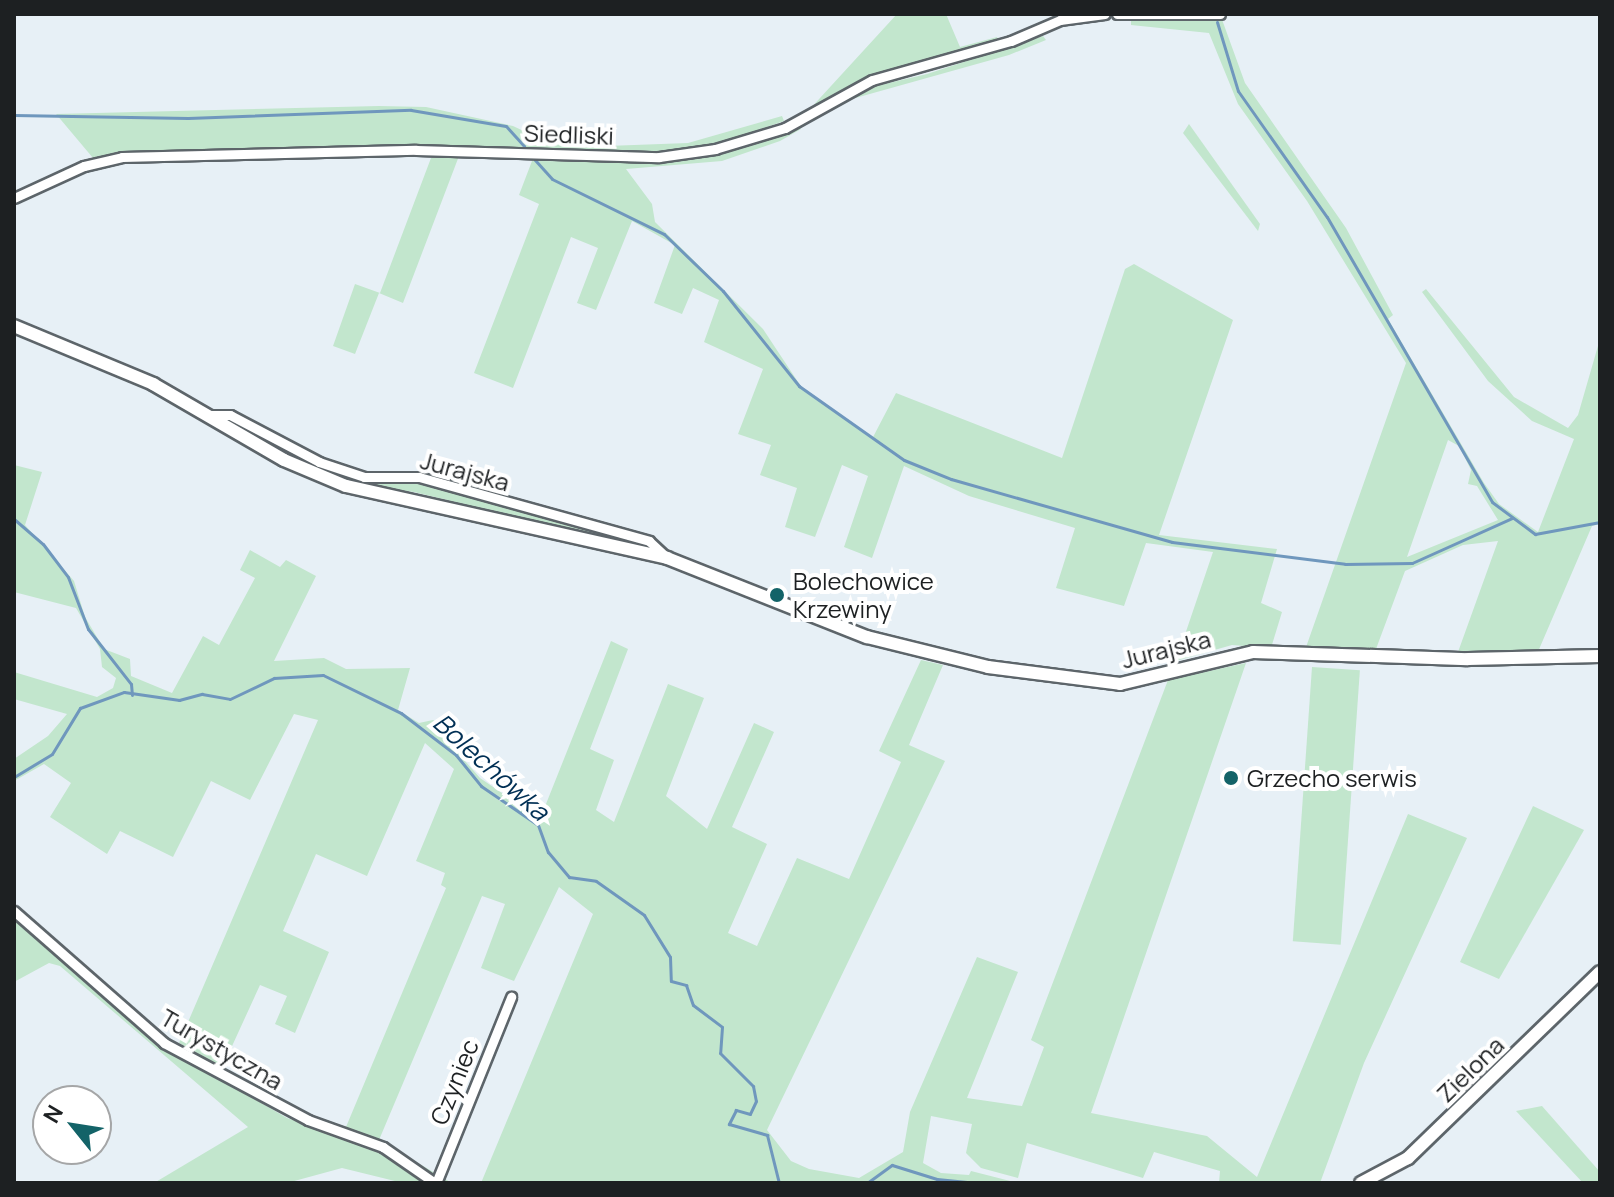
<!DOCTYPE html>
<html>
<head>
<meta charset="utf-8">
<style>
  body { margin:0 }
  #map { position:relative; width:1614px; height:1197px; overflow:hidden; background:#e7f0f6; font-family:Manrope,sans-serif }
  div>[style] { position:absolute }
  .green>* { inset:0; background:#c2e6cd; transform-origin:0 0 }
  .stream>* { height:3px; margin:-1.5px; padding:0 1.5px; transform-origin:1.5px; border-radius:1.5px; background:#6f97bd }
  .roads { filter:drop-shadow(2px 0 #5d656a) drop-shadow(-2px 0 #5d656a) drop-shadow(0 2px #5d656a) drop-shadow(0 -2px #5d656a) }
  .street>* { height:9px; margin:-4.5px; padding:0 4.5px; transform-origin:4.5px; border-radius:4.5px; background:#fff }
  .secondary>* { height:12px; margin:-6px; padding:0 6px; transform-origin:6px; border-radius:6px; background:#fff }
  .dots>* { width:22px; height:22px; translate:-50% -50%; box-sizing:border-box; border:4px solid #fff; border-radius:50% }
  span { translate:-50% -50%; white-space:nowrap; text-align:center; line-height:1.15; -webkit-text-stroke:8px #fff; paint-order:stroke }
  .street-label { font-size:24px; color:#1d2022 }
  .poi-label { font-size:24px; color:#1d2022 }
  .left { translate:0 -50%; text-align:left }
  .water-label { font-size:26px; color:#002f54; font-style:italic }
  .frame { position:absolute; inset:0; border:16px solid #1d2022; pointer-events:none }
  .north { position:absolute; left:32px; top:1085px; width:80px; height:80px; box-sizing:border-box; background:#fff; border:2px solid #a5a6a7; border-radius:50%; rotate:300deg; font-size:22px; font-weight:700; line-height:32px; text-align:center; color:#1d2022 }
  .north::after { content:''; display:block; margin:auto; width:28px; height:36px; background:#136368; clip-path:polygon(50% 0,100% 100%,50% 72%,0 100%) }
</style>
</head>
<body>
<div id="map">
  <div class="green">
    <i style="clip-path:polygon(897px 14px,946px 14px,960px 47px,997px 37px,999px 42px,864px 78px,809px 110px)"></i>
    <i style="clip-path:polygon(evenodd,1200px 14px,1220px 14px,1245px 83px,1346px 228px,1393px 315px,1388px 319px,1484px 483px,1499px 504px,1538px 532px,1574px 439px,1532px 421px,1488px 381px,1422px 292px,1426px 289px,1514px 397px,1568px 428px,1578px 415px,1600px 339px,1600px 524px,1592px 526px,1537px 654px,1458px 652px,1498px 541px,1463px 545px,1405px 571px,1376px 649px,1305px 650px,1406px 363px,1307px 201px,1238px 104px,1209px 33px,1131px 25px,1131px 20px,1199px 20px,1200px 14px,1448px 440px,1459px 446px,1471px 470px,1468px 484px,1477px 486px,1498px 520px,1407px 557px,1448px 440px)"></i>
    <i style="clip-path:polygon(1043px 36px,1046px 40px,1009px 55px,834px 104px,855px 91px,927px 74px)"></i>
    <i style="clip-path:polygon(379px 106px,426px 107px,513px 126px,549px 143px,580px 147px,688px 143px,782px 116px,784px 121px,727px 141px,660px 154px,422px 147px,122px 151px,93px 158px,56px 114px)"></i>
    <i style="clip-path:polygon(1189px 124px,1260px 224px,1258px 231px,1183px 133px)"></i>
    <i style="clip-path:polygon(798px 125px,801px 129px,780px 141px,722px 161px,626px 169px,652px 204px,655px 222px,763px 329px,802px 388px,872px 439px,896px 393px,1062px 458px,1125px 269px,1134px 264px,1233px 320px,1159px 535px,1277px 549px,1261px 603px,1282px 612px,1271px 648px,1232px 645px,1176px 661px,1213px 552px,1146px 543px,1124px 606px,1056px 588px,1075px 528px,969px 496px,904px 466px,872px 558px,844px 547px,868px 476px,842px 465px,815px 537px,785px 527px,797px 488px,760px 475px,771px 445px,738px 434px,763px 369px,704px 342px,719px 300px,693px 288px,682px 314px,654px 303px,675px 245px,632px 221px,596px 310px,577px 303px,598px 248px,571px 237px,513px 388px,474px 373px,539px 204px,519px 195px,532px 161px,678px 162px)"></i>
    <i style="clip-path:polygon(459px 156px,403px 303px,379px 293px,355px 354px,333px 346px,355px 284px,380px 293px,431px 158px)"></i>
    <i style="clip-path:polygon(229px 422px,364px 480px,419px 482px,643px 543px,652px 550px,414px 492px,346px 483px,285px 458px)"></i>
    <i style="clip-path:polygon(14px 465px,42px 472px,25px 525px,74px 581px,85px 617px,104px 649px,130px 659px,131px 676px,172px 693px,203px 636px,219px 645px,255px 578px,240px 570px,250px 550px,280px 567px,286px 560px,316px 576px,274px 661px,324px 658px,346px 669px,410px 668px,398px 710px,419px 723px,433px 720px,452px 730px,451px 745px,480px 778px,540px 819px,611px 641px,628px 649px,590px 749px,614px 760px,596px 810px,614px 822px,668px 684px,704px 698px,666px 796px,707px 829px,754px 723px,774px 732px,732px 827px,767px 844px,728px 933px,757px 946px,797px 858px,849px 879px,901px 762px,879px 751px,921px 660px,943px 665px,909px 745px,945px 761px,767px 1130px,791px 1161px,809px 1169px,859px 1178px,903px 1152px,910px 1112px,977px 957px,1018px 972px,967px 1098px,1022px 1106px,1044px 1047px,1031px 1040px,1168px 680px,1246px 663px,1091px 1113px,1207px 1136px,1257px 1177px,1408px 814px,1467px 838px,1364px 1063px,1320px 1183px,1219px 1183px,1220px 1171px,1154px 1152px,1143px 1178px,1027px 1143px,1018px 1178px,981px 1168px,966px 1153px,972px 1124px,931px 1116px,923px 1163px,941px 1173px,969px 1175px,971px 1171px,1018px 1183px,481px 1183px,593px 914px,559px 887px,514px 981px,481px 968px,505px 904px,482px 896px,379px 1140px,452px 1183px,403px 1183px,342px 1168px,287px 1183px,154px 1183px,248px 1127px,60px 966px,49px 963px,14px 982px,14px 916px,167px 1048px,287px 1118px,365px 1144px,346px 1127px,446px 888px,441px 885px,445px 873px,416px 861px,454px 769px,425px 743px,367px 876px,316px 854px,283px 931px,329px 952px,295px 1033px,275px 1024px,287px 996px,260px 985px,222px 1068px,179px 1043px,318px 720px,294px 714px,250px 800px,211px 781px,173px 857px,120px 831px,107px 854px,50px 817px,71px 783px,44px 764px,14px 781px,14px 759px,48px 736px,67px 714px,14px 699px,14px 672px,97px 697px,113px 688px,116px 678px,102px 667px,100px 649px,76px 608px,14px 592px)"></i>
    <i style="left:1312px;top:667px;width:48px;height:275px;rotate:4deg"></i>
    <i style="clip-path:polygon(1533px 806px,1584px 830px,1499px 979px,1460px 962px)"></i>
    <i style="clip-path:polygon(1542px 1106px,1600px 1172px,1600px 1183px,1583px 1183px,1516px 1111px)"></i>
  </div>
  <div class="stream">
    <i style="left:1217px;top:22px;width:72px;rotate:73.1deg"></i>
    <i style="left:1238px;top:91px;width:154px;rotate:54.8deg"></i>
    <i style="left:1327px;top:217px;width:329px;rotate:59.9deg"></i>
    <i style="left:1492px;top:502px;width:54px;rotate:36.7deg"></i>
    <i style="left:1535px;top:534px;width:66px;rotate:-10.5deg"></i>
    <i style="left:14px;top:115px;width:174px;rotate:1deg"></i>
    <i style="left:188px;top:118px;width:223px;rotate:-2.1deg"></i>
    <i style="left:411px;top:110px;width:96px;rotate:9.6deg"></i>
    <i style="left:506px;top:126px;width:27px;rotate:48deg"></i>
    <i style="left:535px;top:160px;width:25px;rotate:48deg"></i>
    <i style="left:552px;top:179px;width:125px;rotate:26.2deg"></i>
    <i style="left:664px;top:234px;width:82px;rotate:44deg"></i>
    <i style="left:723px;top:291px;width:122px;rotate:51.3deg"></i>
    <i style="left:799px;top:386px;width:128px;rotate:35.2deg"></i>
    <i style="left:904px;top:460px;width:51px;rotate:22deg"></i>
    <i style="left:951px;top:479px;width:230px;rotate:15.9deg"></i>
    <i style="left:1172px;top:542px;width:174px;rotate:7.2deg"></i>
    <i style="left:1345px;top:564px;width:67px;rotate:-0.9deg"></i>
    <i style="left:1412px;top:563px;width:110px;rotate:-24.2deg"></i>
    <i style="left:14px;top:519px;width:38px;rotate:41deg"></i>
    <i style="left:43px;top:544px;width:41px;rotate:52.9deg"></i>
    <i style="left:68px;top:577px;width:56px;rotate:69deg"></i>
    <i style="left:88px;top:629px;width:70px;rotate:52deg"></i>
    <i style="left:131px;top:684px;width:11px;rotate:85deg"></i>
    <i style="left:14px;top:777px;width:44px;rotate:-31.2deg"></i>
    <i style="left:52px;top:754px;width:54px;rotate:-58.7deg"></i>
    <i style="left:80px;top:708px;width:47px;rotate:-20deg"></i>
    <i style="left:124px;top:692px;width:56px;rotate:8.3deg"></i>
    <i style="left:179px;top:700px;width:24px;rotate:-15deg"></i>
    <i style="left:202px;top:694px;width:28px;rotate:10deg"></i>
    <i style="left:230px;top:699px;width:49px;rotate:-25.5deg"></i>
    <i style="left:274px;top:678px;width:49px;rotate:-3.5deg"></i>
    <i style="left:323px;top:675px;width:87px;rotate:26deg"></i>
    <i style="left:401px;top:713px;width:69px;rotate:37.4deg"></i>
    <i style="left:456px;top:755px;width:40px;rotate:51deg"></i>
    <i style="left:481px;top:786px;width:69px;rotate:34.4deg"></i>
    <i style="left:538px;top:825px;width:29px;rotate:70deg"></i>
    <i style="left:548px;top:852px;width:33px;rotate:50deg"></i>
    <i style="left:569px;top:877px;width:27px;rotate:8deg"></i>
    <i style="left:596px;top:881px;width:59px;rotate:35.3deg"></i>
    <i style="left:644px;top:915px;width:49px;rotate:58.2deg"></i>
    <i style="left:670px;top:957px;width:24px;rotate:88deg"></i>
    <i style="left:671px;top:981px;width:16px;rotate:15deg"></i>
    <i style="left:686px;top:985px;width:21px;rotate:71deg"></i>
    <i style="left:693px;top:1005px;width:36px;rotate:37deg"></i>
    <i style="left:722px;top:1027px;width:26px;rotate:94deg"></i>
    <i style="left:720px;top:1053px;width:47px;rotate:45deg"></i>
    <i style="left:753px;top:1086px;width:15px;rotate:79deg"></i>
    <i style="left:756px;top:1101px;width:14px;rotate:115deg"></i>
    <i style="left:750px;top:1114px;width:15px;rotate:-164deg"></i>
    <i style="left:736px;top:1110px;width:16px;rotate:117deg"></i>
    <i style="left:729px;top:1124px;width:40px;rotate:16deg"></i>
    <i style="left:767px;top:1135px;width:49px;rotate:76deg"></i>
    <i style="left:867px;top:1183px;width:31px;rotate:-36deg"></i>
    <i style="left:892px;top:1165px;width:47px;rotate:17.3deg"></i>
    <i style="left:937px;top:1179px;width:40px;rotate:5.7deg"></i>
  </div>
  <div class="roads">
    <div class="street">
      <i style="left:1117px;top:14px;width:103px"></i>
      <i style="left:14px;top:198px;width:77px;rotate:-24.6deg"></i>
      <i style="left:84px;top:166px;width:39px;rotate:-13deg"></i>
      <i style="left:122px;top:157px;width:294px;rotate:-1.4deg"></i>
      <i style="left:416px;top:150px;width:243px;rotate:1.7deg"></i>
      <i style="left:659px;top:157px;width:57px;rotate:-8.1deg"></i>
      <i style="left:715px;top:149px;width:73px;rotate:-16.7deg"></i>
      <i style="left:785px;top:128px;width:99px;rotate:-28.9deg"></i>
      <i style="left:872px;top:80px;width:144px;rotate:-15.7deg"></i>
      <i style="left:1011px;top:41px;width:53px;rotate:-23.2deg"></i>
      <i style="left:1060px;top:20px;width:45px;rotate:-7.6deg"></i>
      <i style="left:208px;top:415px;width:22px"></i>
      <i style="left:230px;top:415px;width:101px;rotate:27.8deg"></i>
      <i style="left:319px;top:462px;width:47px;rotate:18.4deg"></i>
      <i style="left:364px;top:477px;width:55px"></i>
      <i style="left:419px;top:477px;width:239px;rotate:15.5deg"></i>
      <i style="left:649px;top:541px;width:25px;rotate:43deg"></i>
      <i style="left:14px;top:911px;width:200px;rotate:41.3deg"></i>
      <i style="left:164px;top:1043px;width:163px;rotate:28.1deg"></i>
      <i style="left:308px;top:1120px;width:80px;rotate:19.8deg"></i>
      <i style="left:383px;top:1147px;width:63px;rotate:34.7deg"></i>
      <i style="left:436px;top:1183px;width:201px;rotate:-68deg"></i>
    </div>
    <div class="secondary">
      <i style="left:14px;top:326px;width:151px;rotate:22.6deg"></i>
      <i style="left:153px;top:384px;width:151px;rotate:30.1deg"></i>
      <i style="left:284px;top:460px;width:67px;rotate:22.8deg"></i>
      <i style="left:346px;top:486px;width:329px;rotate:12.6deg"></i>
      <i style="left:667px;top:558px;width:215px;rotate:21.6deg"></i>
      <i style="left:867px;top:637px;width:125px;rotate:13.9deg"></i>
      <i style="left:988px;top:667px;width:133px;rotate:7.3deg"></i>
      <i style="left:1120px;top:684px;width:137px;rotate:-13.5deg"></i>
      <i style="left:1253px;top:652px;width:215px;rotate:1.9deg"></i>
      <i style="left:1468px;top:659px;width:132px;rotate:-1.3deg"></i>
      <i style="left:1361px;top:1183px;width:53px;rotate:-28deg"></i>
      <i style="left:1408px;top:1158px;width:267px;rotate:-44.1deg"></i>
    </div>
  </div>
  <div class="dots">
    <i style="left:777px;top:595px;background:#136368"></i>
    <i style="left:1231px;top:778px;background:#136368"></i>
  </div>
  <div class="street-label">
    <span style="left:569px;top:134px;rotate:2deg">Siedliski</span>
    <span style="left:465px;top:471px;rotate:15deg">Jurajska</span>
    <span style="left:1166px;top:649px;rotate:-14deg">Jurajska</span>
    <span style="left:222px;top:1049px;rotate:30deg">Turystyczna</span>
    <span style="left:1470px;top:1069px;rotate:-44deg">Zielona</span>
    <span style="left:454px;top:1082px;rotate:-68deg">Czyniec</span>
  </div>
  <div class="poi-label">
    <span class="left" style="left:793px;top:595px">Bolechowice<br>Krzewiny</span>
    <span class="left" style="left:1247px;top:778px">Grzecho serwis</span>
  </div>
  <div class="water-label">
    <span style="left:491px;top:767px;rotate:42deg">Bolechówka</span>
  </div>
  <div class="frame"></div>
  <div class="north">N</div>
</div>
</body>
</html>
